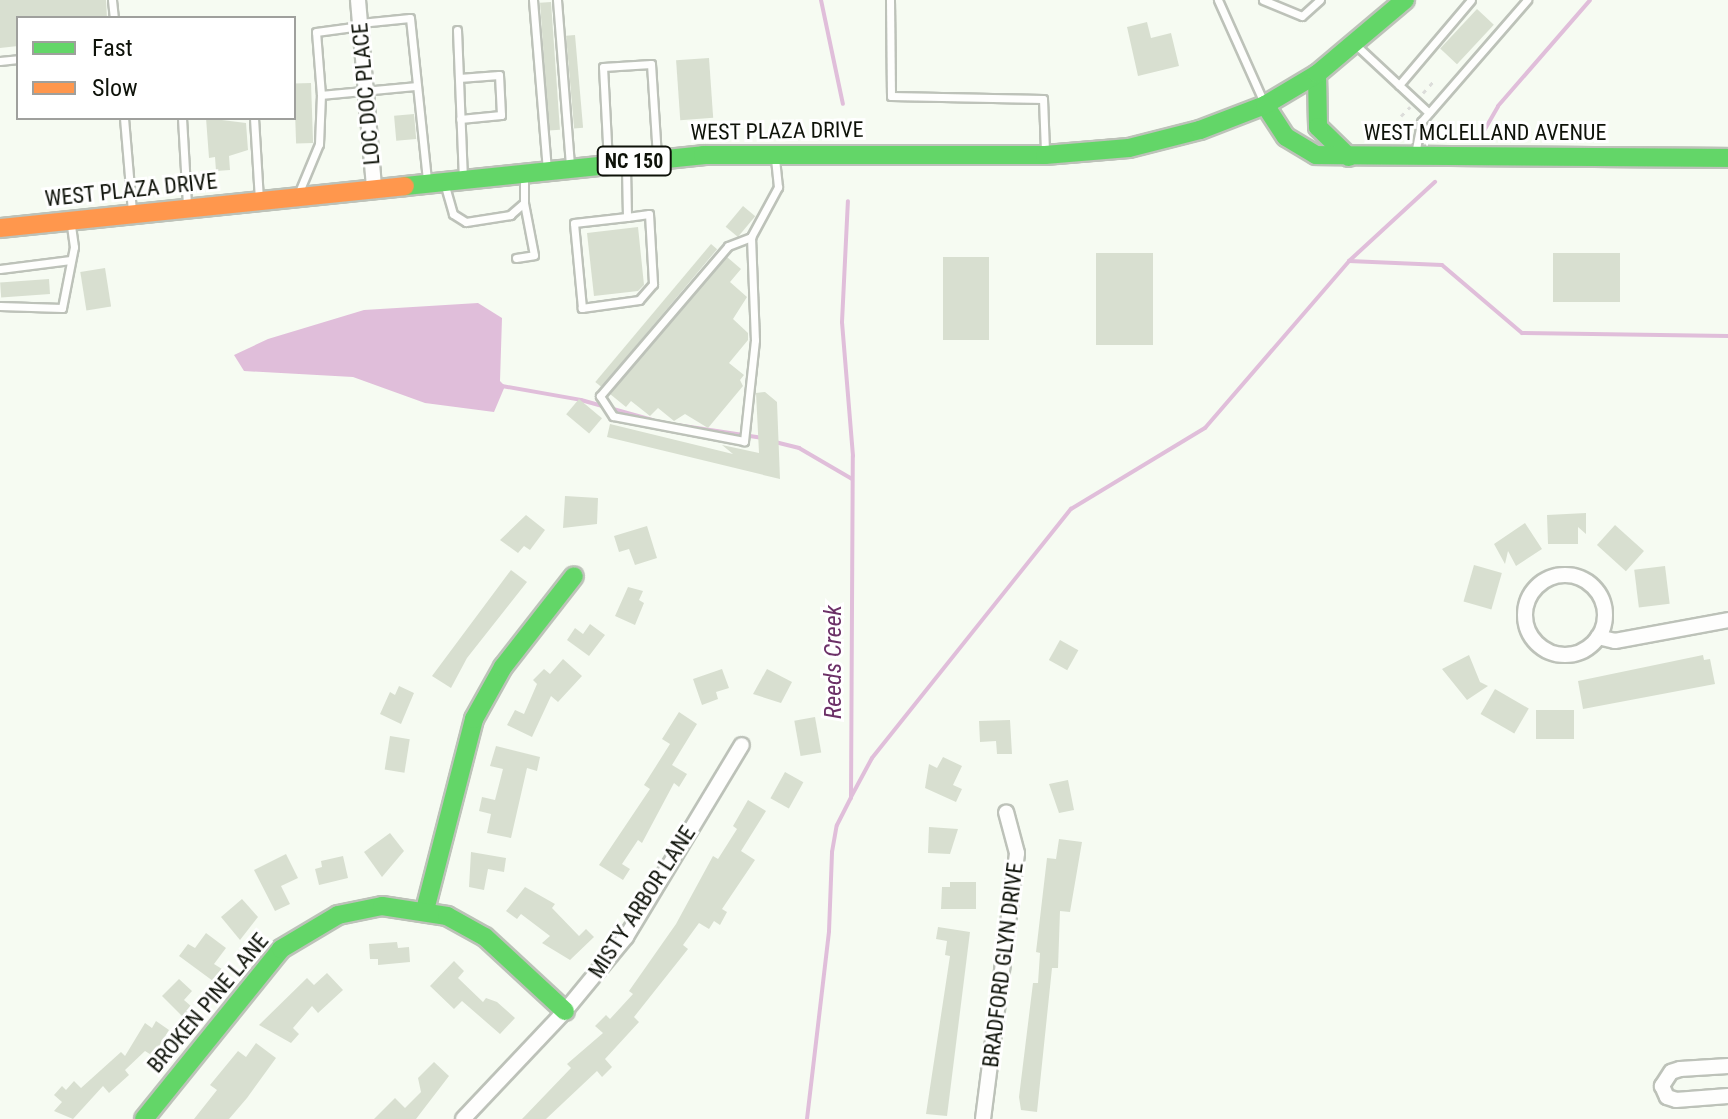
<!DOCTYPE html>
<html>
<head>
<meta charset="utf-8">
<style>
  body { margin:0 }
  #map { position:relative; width:1728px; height:1119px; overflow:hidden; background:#f6fbf2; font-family:"Roboto Condensed",sans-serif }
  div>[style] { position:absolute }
  .water>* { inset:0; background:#e0beda }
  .stream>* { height:4px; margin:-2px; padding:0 2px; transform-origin:2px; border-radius:2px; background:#e0beda }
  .building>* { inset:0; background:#d8dfd0; transform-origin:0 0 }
  .path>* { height:3px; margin-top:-1.5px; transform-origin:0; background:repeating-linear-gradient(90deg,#dcddda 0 4px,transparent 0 10px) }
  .roads { filter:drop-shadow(2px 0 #bdc2b9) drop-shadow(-2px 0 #bdc2b9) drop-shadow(0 2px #bdc2b9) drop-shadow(0 -2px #bdc2b9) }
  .lane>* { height:7px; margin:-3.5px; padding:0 3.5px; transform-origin:3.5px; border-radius:3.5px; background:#fefefd }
  .street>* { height:14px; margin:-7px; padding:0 7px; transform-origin:7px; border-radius:7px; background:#fefefd }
  .street>.ring { margin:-7px; padding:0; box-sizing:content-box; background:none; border:14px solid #fefefd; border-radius:50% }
  .fast>* { height:18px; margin:-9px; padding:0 9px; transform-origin:9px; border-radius:9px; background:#63d668 }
  .slow>* { height:18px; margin:-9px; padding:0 9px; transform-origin:9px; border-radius:9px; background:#ff974d }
  span { translate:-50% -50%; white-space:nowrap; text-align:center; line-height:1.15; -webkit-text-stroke:6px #fff; paint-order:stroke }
  .shield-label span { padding:2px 6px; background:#fff; border:2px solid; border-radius:6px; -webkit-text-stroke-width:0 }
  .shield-label { font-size:20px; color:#0e1209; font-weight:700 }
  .street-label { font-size:22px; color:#0e1209 }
  .water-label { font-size:24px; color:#6c3067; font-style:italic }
  .legend { position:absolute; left:16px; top:16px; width:280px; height:104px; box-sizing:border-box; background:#fff; border:2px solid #9fa09d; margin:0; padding:10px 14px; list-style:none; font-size:24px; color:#0e1209 }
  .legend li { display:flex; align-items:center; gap:16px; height:40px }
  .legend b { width:40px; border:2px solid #9fa09d }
</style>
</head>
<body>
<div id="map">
  <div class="water">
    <i style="clip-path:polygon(478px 303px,502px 318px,500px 381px,505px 386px,494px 412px,425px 403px,353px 377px,244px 371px,234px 355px,268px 339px,364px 310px)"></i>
  </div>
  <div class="stream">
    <i style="left:821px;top:0;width:106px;rotate:78.1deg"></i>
    <i style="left:1481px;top:136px;width:34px;rotate:-60deg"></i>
    <i style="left:1498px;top:106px;width:140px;rotate:-49deg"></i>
    <i style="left:1349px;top:261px;width:93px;rotate:2.5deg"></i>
    <i style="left:1442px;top:265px;width:105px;rotate:40.4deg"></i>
    <i style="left:1522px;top:333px;width:206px;rotate:0.8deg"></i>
    <i style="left:502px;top:386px;width:80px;rotate:10deg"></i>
    <i style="left:581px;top:400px;width:74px;rotate:15.7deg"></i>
    <i style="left:677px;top:425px;width:87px;rotate:8.6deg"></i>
    <i style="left:775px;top:442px;width:25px;rotate:14deg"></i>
    <i style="left:799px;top:448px;width:61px;rotate:30.3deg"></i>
    <i style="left:851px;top:797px;width:44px;rotate:-61.7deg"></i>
    <i style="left:872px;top:758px;width:319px;rotate:-51.4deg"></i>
    <i style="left:1071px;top:509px;width:157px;rotate:-31.2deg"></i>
    <i style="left:1205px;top:428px;width:221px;rotate:-49.2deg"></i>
    <i style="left:1349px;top:261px;width:117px;rotate:-42.6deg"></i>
    <i style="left:807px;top:1119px;width:189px;rotate:-83.3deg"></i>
    <i style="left:829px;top:931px;width:79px;rotate:-87.8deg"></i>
    <i style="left:832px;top:852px;width:27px;rotate:-80deg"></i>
    <i style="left:837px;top:825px;width:30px;rotate:-63deg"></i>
    <i style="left:851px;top:798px;width:342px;rotate:-89.7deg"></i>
    <i style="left:853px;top:456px;width:134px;rotate:-94.7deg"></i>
    <i style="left:842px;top:322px;width:121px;rotate:-87.2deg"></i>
  </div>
  <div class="building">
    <i style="clip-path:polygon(0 0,106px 0,107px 18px,18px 18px,18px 46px,0 48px)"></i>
    <i style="left:551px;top:2px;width:128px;height:11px;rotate:86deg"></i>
    <i style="left:1477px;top:9px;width:23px;height:54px;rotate:43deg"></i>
    <i style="clip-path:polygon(1147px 22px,1151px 38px,1171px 33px,1179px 66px,1138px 76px,1127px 27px)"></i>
    <i style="left:575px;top:35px;width:93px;height:9px;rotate:85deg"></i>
    <i style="left:709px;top:58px;width:60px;height:33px;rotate:86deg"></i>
    <i style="left:311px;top:83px;width:60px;height:17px;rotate:88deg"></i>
    <i style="left:414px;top:114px;width:25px;height:20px;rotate:85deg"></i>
    <i style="clip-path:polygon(206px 118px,246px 123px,248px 150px,229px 156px,230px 170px,216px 171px,215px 157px,209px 158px)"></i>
    <i style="left:743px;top:206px;width:16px;height:27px;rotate:40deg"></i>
    <i style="clip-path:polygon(638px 227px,644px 285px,638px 291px,594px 296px,587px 233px)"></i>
    <i style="left:711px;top:244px;width:8px;height:180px;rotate:40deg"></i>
    <i style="left:1096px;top:253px;width:57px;height:92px"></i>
    <i style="left:1620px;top:253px;width:49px;height:67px;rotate:90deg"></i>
    <i style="clip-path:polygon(727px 257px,741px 269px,730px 282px,747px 297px,733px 319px,748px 333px,748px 340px,729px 363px,744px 375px,740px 380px,743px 386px,708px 428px,685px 414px,674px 421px,658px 408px,650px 416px,631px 401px,626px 407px,610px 394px)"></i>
    <i style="left:943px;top:257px;width:46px;height:83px"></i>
    <i style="left:105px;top:268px;width:39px;height:25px;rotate:81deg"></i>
    <i style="left:49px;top:279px;width:15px;height:49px;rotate:86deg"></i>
    <i style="clip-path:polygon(765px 392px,777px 402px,780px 479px,607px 437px,610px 424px,733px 454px,722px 445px,759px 453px,756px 393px)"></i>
    <i style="left:579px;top:399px;width:30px;height:20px;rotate:40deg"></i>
    <i style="clip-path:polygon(565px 496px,598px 498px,597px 524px,563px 528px)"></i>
    <i style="clip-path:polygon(1586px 513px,1586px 534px,1578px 527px,1578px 544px,1548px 544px,1547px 515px)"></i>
    <i style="clip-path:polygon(526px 515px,545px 530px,530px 550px,524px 546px,518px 553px,500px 540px)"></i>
    <i style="clip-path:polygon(1525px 523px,1542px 549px,1516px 566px,1508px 551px,1505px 564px,1494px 544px)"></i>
    <i style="left:1615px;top:525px;width:39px;height:27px;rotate:42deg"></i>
    <i style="clip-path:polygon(647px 526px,657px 558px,635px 565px,629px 549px,619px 552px,614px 536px)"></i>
    <i style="left:1474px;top:565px;width:29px;height:38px;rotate:16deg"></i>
    <i style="left:1665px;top:566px;width:38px;height:31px;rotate:83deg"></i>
    <i style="clip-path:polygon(511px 570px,527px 582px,467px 658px,451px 688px,432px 676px)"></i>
    <i style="clip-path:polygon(628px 587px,643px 591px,639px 600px,644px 603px,635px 625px,615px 616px)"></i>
    <i style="clip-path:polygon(590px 624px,605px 635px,589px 656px,567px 640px,575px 628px,583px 634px)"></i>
    <i style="left:1060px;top:640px;width:21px;height:23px;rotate:29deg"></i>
    <i style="clip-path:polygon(1469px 655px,1480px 682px,1488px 686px,1467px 700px,1442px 669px)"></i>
    <i style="clip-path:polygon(1703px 655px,1704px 660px,1710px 659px,1715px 684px,1583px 709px,1578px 681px)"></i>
    <i style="clip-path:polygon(563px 659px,582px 676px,558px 702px,551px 696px,532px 737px,507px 725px,515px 710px,524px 714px,537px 684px,533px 680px,544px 669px,550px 674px)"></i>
    <i style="clip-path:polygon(722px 669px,729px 688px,716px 692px,718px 699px,702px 705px,693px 679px)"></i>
    <i style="clip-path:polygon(767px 669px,792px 682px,781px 703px,753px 694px)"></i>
    <i style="clip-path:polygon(399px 686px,414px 693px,401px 724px,380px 714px,390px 692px,395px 695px)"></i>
    <i style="left:1495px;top:689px;width:39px;height:29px;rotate:30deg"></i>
    <i style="left:1536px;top:710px;width:38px;height:29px"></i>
    <i style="clip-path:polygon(679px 712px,697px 724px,672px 765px,687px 774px,679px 787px,674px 783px,642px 843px,638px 840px,622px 864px,630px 869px,623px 880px,599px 865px,650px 789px,644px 785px,670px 744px,662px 739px)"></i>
    <i style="left:815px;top:717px;width:36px;height:21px;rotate:80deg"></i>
    <i style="clip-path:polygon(1010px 720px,1012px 754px,997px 754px,996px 741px,980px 742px,979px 721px)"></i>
    <i style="left:390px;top:736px;width:20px;height:34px;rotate:9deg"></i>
    <i style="clip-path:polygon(496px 746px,540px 757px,537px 771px,527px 768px,511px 838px,487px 833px,491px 814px,479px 811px,482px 797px,495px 800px,503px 769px,490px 766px)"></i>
    <i style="clip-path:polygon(943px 757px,962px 766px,953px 785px,962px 789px,956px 802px,925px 788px,929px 764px,937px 768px)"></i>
    <i style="left:785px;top:772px;width:21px;height:30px;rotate:29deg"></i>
    <i style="clip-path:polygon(1068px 780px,1074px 810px,1059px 813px,1049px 784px)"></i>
    <i style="clip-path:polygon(748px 800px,766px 811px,741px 851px,755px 860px,722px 909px,727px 912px,720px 925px,714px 921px,709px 929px,699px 923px,683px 945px,688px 949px,634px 1017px,639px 1022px,605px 1059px,612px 1067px,602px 1077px,597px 1071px,546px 1119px,522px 1119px,571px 1068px,567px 1064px,603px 1033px,595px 1026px,606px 1015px,610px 1019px,633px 994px,629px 991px,676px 924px,713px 856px,718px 859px,737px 829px,733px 826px)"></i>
    <i style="clip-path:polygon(929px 827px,958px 829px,950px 854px,928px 853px)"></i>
    <i style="clip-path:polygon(390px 833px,404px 851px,382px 877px,364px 852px)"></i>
    <i style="clip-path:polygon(1059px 839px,1082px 842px,1070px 912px,1060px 911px,1058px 968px,1052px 968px,1037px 1112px,1021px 1110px,1019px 1097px,1033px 983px,1038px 983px,1040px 953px,1036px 952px,1047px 858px,1056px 859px)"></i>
    <i style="clip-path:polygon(471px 852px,506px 858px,504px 872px,488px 869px,484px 890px,469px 887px)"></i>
    <i style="clip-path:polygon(286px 854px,298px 878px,281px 886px,290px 904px,275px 911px,254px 870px)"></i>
    <i style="clip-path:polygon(343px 856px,348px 878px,319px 885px,315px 869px,322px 867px,321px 861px)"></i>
    <i style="clip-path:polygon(950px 882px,976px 882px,976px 909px,941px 909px,942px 887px,950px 887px)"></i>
    <i style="clip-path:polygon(525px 887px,555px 904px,552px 908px,579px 936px,586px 929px,594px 937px,570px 960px,542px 943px,550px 936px,521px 914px,517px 919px,506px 911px)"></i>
    <i style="clip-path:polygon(242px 899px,258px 917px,240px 940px,221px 917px)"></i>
    <i style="clip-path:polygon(938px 927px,970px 932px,947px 1116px,926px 1114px,950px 956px,945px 955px,947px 941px,936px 939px)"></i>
    <i style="clip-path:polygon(206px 933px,226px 948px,214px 964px,222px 969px,213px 981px,179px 956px,188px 944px,195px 948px)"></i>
    <i style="clip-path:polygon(397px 942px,398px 948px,409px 947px,410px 962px,378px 965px,378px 959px,370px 959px,369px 944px)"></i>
    <i style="clip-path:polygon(454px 961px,464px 971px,458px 978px,483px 1002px,486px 998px,497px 1002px,515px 1018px,500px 1034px,462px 1001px,454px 1009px,430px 986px)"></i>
    <i style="clip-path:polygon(327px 973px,343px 990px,318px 1013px,312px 1006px,293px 1028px,299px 1034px,291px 1043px,259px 1025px,307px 978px,314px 985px)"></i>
    <i style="clip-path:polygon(179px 979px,192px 991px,184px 1000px,192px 1007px,183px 1017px,162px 996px)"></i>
    <i style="clip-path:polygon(156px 1021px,169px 1030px,153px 1056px,145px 1051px,125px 1070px,129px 1075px,109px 1093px,103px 1086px,73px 1119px,54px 1111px,62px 1102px,54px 1095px,62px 1086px,66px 1090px,74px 1081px,81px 1088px,121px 1052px,125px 1056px,145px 1023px,152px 1028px)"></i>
    <i style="clip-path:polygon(256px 1043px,276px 1058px,247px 1098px,229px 1119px,194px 1119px,217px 1090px,210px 1085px,238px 1051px,246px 1057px)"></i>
    <i style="clip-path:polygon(434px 1062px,449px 1076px,416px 1119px,374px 1119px,395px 1098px,405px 1108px,421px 1092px,418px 1078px)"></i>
  </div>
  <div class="path">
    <i style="left:1423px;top:93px;width:15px;rotate:-48deg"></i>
    <i style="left:1401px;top:116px;width:13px;rotate:-45deg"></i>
  </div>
  <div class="roads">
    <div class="lane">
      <i style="left:112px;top:0;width:18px;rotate:84deg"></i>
      <i style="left:533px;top:0;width:170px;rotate:85.3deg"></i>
      <i style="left:557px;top:0;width:166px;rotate:85.5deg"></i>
      <i style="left:890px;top:0;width:96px;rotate:89.4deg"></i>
      <i style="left:891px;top:96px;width:152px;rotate:1.1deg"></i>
      <i style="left:1043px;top:99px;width:53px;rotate:87.8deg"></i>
      <i style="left:1218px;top:0;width:113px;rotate:65.9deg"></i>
      <i style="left:1263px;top:0;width:42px;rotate:22.3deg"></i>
      <i style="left:1302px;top:16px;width:24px;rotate:-42deg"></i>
      <i style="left:360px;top:23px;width:50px;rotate:-5.7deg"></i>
      <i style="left:410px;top:18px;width:163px;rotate:84deg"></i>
      <i style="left:457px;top:30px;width:147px;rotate:87.7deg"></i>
      <i style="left:1357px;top:46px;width:98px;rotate:42.9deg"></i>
      <i style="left:0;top:61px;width:18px;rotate:-6deg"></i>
      <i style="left:459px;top:78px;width:40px;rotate:-4.3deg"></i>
      <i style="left:499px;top:75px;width:40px;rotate:87.1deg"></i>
      <i style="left:501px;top:115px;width:41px;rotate:174.4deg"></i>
      <i style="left:1399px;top:85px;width:111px;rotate:-49.7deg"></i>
      <i style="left:321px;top:95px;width:63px;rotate:-94.5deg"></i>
      <i style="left:316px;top:32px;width:45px;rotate:-7.6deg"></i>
      <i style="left:124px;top:118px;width:93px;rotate:85.1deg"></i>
      <i style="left:182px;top:118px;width:88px;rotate:86.7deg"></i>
      <i style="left:254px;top:118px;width:82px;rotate:86.5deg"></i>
      <i style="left:1415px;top:154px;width:33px;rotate:-79deg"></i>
      <i style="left:1421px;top:122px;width:162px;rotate:-49deg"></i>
      <i style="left:608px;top:162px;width:95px;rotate:-93deg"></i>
      <i style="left:603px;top:67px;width:48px;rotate:-3.6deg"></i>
      <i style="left:651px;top:64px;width:92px;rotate:86.3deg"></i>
      <i style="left:626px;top:168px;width:49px;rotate:88.8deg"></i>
      <i style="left:627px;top:217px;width:22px;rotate:-8deg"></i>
      <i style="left:649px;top:214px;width:70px;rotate:86.7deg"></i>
      <i style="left:653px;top:284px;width:21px;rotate:131deg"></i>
      <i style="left:639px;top:300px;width:58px;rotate:172deg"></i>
      <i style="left:582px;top:308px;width:85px;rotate:-95.4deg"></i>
      <i style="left:574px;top:223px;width:53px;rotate:-6.5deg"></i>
      <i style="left:445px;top:186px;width:29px;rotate:74deg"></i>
      <i style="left:453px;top:214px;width:15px;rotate:32deg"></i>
      <i style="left:466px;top:222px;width:45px;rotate:-9deg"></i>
      <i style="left:510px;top:215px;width:18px;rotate:-41deg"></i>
      <i style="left:524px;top:203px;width:28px;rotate:-90deg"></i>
      <i style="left:299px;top:192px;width:52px;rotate:-67.4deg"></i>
      <i style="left:319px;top:144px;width:49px;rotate:-87.7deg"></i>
      <i style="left:321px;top:95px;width:96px;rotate:-5.4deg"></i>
      <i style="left:751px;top:237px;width:103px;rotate:87.8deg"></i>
      <i style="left:755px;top:340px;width:102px;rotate:96.2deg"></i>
      <i style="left:744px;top:441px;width:133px;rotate:-169.2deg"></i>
      <i style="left:613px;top:416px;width:24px;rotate:-123deg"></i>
      <i style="left:600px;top:396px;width:197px;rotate:-49.5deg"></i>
      <i style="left:728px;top:246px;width:25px;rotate:-21deg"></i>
      <i style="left:751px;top:237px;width:57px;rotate:-61.6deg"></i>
      <i style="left:778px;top:187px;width:28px;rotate:-96deg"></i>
      <i style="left:516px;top:258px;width:18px;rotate:-9deg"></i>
      <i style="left:534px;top:255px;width:53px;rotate:-100.9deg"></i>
      <i style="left:0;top:269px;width:71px;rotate:-7.3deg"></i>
      <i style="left:0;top:306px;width:62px;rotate:1.8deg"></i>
      <i style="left:62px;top:308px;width:62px;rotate:-78.9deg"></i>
      <i style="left:74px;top:247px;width:21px;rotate:-98deg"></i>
    </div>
    <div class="street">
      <i style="left:358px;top:0;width:189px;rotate:85.1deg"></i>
      <i class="ring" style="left:1525px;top:575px;width:66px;height:66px"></i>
      <i style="left:1598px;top:637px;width:17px;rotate:13deg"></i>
      <i style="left:1615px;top:641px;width:115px;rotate:-10.5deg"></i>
      <i style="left:1728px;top:1066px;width:48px;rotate:176.4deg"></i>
      <i style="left:1680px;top:1069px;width:9px;rotate:162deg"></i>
      <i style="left:1671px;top:1072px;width:17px;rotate:123deg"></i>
      <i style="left:1662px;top:1086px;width:12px;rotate:66deg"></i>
      <i style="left:1667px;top:1097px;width:9px;rotate:18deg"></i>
      <i style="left:1676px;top:1100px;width:52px;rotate:-4.4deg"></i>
      <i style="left:463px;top:1119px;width:149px;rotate:-46.6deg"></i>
      <i style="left:565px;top:1011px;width:96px;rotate:-50.5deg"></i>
      <i style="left:626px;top:937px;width:224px;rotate:-58.9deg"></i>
      <i style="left:983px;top:1119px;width:268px;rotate:-82.7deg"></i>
      <i style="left:1017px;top:853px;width:42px;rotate:-105deg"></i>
    </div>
    <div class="fast">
      <i style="left:1317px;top:74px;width:53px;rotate:88.9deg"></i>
      <i style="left:1318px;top:127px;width:43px;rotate:44.1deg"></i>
      <i style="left:1265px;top:105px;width:38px;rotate:57deg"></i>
      <i style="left:1286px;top:137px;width:35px;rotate:31deg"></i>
      <i style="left:1316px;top:155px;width:412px;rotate:0.4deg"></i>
      <i style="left:405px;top:186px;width:300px;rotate:-5.9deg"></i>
      <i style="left:703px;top:155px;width:342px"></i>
      <i style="left:1045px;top:155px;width:84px;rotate:-4.8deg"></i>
      <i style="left:1129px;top:148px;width:73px;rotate:-14.2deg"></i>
      <i style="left:1200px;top:130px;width:70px;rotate:-21deg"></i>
      <i style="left:1265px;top:105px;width:61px;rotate:-30.8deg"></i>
      <i style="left:1317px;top:74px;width:115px;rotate:-40.1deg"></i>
      <i style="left:425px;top:910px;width:197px;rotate:-75.6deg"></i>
      <i style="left:474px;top:719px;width:60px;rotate:-60.9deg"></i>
      <i style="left:503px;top:667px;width:115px;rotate:-52deg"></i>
      <i style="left:144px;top:1119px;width:218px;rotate:-51.1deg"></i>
      <i style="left:281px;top:949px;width:66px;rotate:-30.8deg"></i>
      <i style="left:338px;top:915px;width:45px;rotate:-11.6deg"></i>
      <i style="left:382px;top:906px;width:66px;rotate:8.7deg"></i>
      <i style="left:447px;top:916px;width:43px;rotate:28.9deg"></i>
      <i style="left:485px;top:937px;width:109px;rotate:42.8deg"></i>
    </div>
    <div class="slow">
      <i style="left:0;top:228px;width:407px;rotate:-5.9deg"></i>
    </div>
  </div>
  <div class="shield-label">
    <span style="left:634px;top:161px">NC 150</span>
  </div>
  <div class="street-label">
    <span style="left:366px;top:94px;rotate:-95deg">LOC DOC PLACE</span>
    <span style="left:777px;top:131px;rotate:-1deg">WEST PLAZA DRIVE</span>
    <span style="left:1485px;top:133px">WEST MCLELLAND AVENUE</span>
    <span style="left:131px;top:190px;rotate:-6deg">WEST PLAZA DRIVE</span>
    <span style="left:642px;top:902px;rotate:-57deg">MISTY ARBOR LANE</span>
    <span style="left:1003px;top:965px;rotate:-83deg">BRADFORD GLYN DRIVE</span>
    <span style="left:208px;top:1003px;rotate:-50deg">BROKEN PINE LANE</span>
  </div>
  <div class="water-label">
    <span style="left:834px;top:662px;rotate:-90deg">Reeds Creek</span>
  </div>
  <ul class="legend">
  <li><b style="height:10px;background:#63d668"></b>Fast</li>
  <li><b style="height:10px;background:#ff974d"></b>Slow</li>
  </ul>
</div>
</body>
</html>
